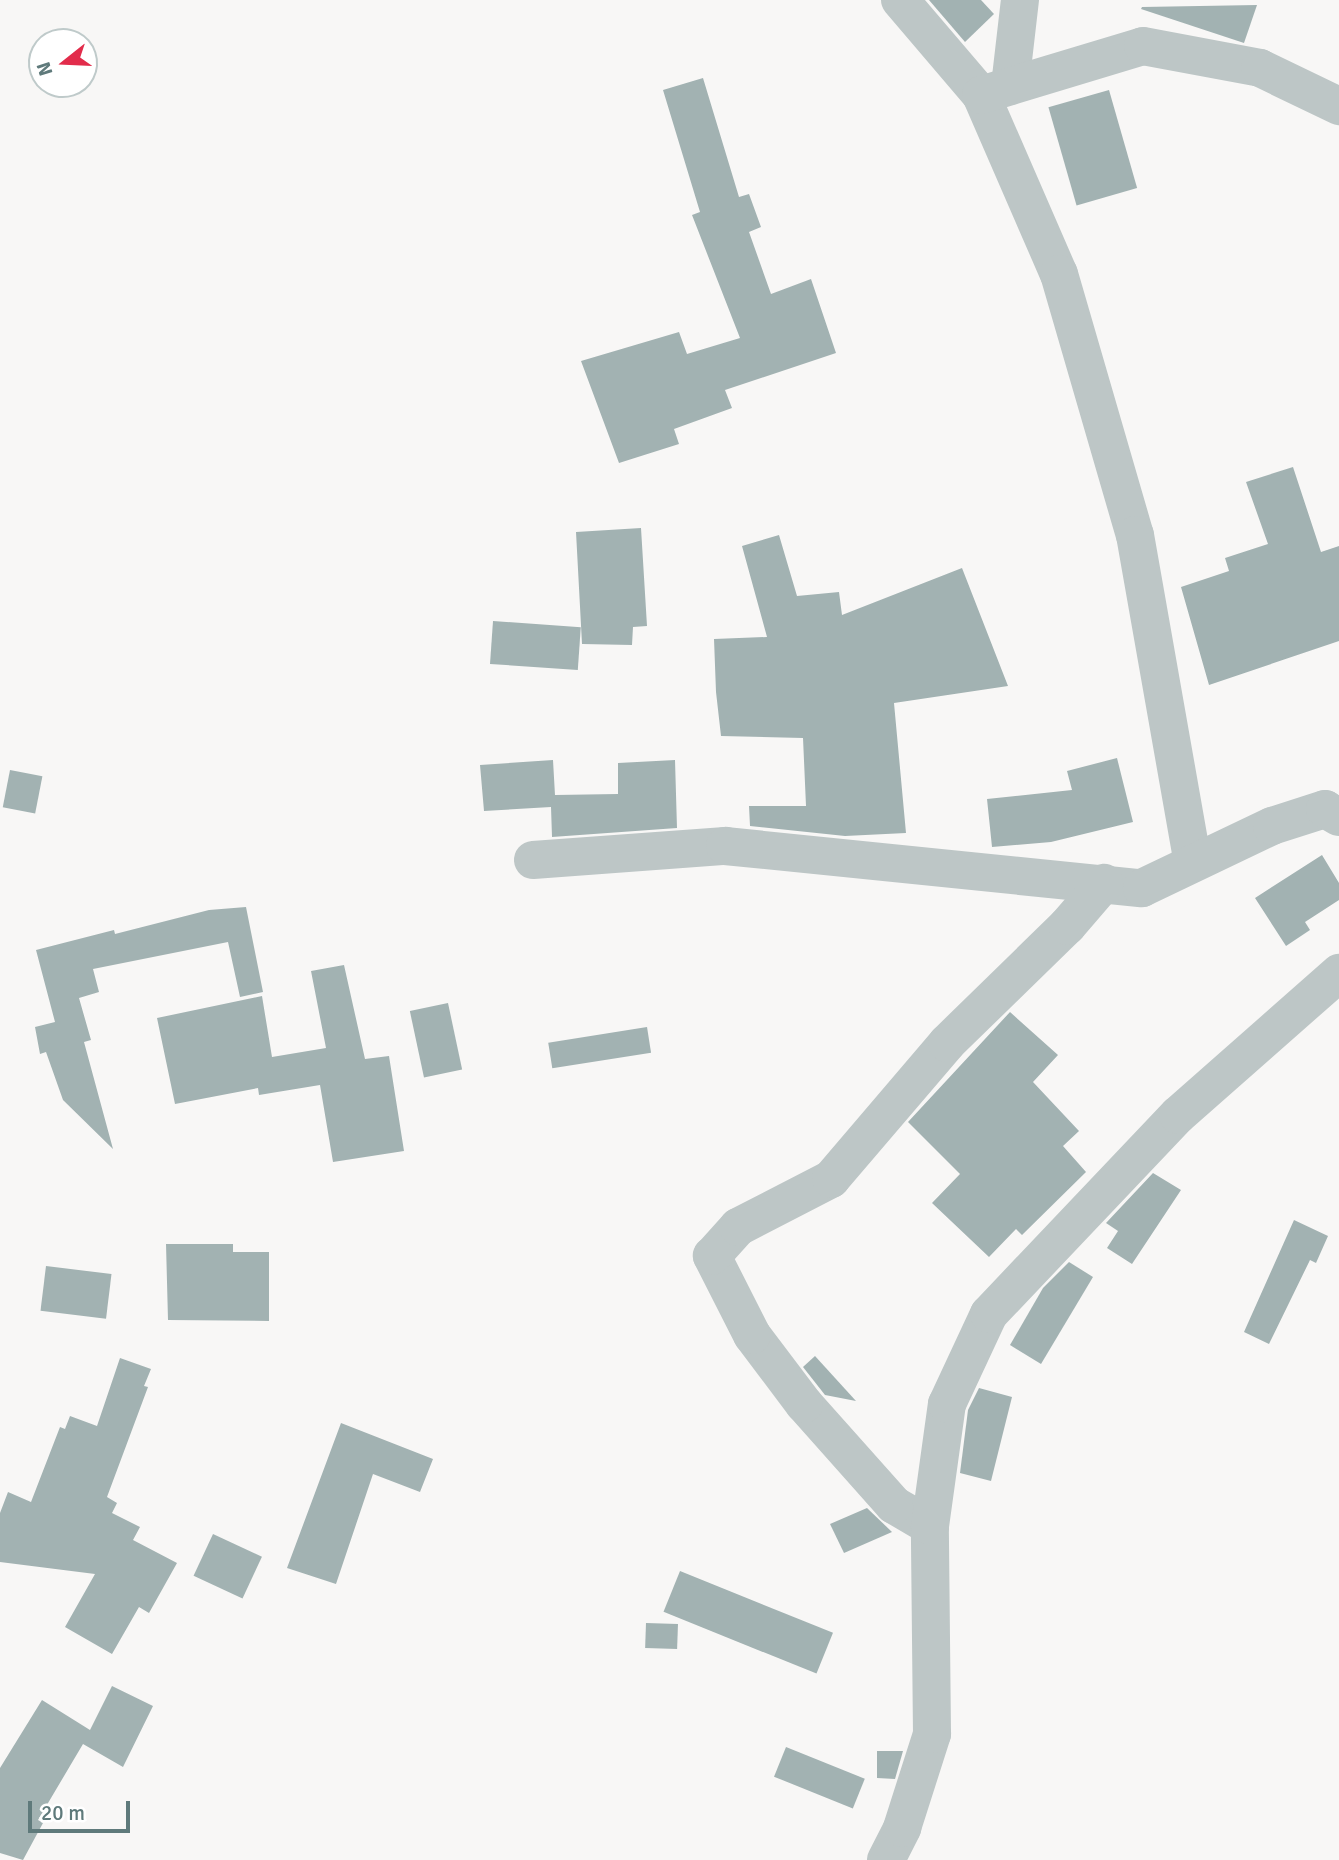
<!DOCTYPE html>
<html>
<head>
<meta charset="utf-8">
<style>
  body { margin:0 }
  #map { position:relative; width:1339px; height:1860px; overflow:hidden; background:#f8f7f6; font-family:Signika,sans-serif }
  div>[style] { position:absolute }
  .building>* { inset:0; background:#a2b2b2; transform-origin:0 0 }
  .minor>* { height:38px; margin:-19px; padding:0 19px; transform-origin:19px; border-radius:19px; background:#bdc6c6 }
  span { translate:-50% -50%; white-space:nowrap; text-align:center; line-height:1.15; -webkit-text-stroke:7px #fff; paint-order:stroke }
  .north { position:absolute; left:28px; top:28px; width:70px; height:70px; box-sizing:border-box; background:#fff; border:2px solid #bfcaca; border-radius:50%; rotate:252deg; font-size:19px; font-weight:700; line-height:28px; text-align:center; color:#5f7a7b }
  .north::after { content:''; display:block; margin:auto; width:24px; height:32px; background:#e22c4b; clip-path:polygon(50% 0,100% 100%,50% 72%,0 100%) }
  .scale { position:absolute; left:28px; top:1801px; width:102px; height:32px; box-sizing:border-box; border:4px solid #5f7a7b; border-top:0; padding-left:9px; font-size:21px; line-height:24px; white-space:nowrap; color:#5f7a7b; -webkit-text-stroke:5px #fff; paint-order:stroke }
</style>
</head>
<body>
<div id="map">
  <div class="building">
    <i style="clip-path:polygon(929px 0,981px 0,994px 14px,965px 42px)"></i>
    <i style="clip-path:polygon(1257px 5px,1244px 43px,1141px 9px,1142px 7px)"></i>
    <i style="clip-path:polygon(703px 78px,739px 197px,749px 194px,761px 227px,749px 232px,771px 294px,811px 279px,836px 353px,725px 390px,732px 408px,674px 429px,679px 444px,619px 463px,581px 361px,679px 332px,687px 354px,740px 338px,692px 215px,700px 212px,663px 90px)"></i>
    <i style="left:1109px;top:90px;width:102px;height:63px;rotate:74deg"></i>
    <i style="clip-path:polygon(1293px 467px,1321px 552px,1339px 546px,1339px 641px,1209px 685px,1181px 587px,1229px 571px,1225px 558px,1268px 544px,1246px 482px)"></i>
    <i style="clip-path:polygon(641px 528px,647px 626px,633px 627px,632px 645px,582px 644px,576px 532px)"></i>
    <i style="clip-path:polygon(779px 535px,797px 596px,839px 592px,842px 615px,962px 568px,1008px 686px,894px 703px,906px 833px,845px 836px,750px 826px,749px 806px,806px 806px,803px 738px,721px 736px,716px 692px,714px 639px,767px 637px,742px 546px)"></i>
    <i style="left:493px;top:621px;width:88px;height:43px;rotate:4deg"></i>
    <i style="clip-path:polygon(1117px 758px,1133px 822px,1051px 842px,992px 847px,987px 799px,1072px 790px,1067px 771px)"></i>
    <i style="clip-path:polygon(553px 760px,555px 795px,618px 794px,618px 763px,675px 760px,677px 828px,552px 837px,551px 807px,484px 811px,480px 765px)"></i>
    <i style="left:10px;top:770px;width:33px;height:38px;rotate:11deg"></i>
    <i style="clip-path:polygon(1322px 855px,1339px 883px,1339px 900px,1305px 922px,1310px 930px,1286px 946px,1255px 898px)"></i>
    <i style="clip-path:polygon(246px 907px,263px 992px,240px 997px,228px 942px,93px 969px,99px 992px,79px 998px,91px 1040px,84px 1042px,113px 1149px,63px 1100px,46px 1052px,40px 1054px,35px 1027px,55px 1022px,36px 950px,114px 930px,115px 934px,209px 910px)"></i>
    <i style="clip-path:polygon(344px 965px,365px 1059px,389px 1056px,404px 1151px,333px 1162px,320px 1085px,259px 1095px,258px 1088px,175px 1104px,157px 1018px,262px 996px,272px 1057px,326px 1048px,311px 971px)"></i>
    <i style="left:448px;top:1003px;width:68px;height:39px;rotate:78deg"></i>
    <i style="clip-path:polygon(1010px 1012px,1058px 1055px,1033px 1082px,1079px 1131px,1063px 1146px,1086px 1172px,1022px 1235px,1016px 1229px,989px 1257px,932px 1203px,960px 1174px,908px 1122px)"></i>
    <i style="left:647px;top:1027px;width:26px;height:100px;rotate:81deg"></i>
    <i style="clip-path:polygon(1153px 1173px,1181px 1190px,1132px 1264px,1107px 1248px,1118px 1231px,1106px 1223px)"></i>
    <i style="clip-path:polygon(1294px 1220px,1328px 1236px,1316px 1263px,1310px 1260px,1269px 1344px,1244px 1332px)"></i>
    <i style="clip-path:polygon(166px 1244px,233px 1244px,233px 1252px,269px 1252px,269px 1321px,168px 1320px)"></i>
    <i style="clip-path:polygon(1069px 1262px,1093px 1277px,1041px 1364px,1010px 1345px,1043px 1288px)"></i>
    <i style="left:46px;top:1266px;width:66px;height:45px;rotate:7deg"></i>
    <i style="clip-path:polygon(815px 1356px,856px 1401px,825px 1395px,803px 1367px)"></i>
    <i style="clip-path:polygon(120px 1358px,151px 1369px,144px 1386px,148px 1387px,107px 1497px,117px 1503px,112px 1513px,140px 1527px,133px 1540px,177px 1563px,149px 1613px,139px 1607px,112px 1654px,65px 1627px,95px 1574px,0 1562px,0 1513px,8px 1492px,31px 1502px,60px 1427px,65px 1429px,70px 1416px,97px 1426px)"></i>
    <i style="clip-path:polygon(979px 1388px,1012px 1397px,991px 1481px,960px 1473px,968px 1410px)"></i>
    <i style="clip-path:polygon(341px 1423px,433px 1459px,420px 1492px,373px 1474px,336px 1584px,287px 1568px)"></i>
    <i style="clip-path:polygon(867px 1508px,892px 1532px,844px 1553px,830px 1524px)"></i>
    <i style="left:213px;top:1534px;width:54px;height:46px;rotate:25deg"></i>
    <i style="left:680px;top:1571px;width:165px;height:44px;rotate:22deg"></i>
    <i style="left:646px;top:1623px;width:32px;height:25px;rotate:2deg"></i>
    <i style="clip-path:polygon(112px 1686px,153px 1706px,123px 1767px,83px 1744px,38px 1820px,43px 1823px,23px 1860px,0 1853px,0 1768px,42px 1700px,90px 1730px)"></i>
    <i style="left:786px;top:1747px;width:85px;height:32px;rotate:22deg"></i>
    <i style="clip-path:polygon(877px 1751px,903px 1751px,895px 1779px,877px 1778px)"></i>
  </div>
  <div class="minor">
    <i style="left:900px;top:0;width:125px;rotate:49.5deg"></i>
    <i style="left:981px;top:95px;width:195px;rotate:66.5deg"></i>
    <i style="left:1059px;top:274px;width:272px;rotate:73.8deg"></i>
    <i style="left:1135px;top:535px;width:333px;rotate:80deg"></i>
    <i style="left:1010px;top:86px;width:87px;rotate:-83.4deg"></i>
    <i style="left:981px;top:95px;width:169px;rotate:-16.8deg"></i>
    <i style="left:1143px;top:46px;width:119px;rotate:10.6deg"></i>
    <i style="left:1260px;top:68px;width:88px;rotate:25.7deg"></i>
    <i style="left:533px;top:860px;width:193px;rotate:-4.2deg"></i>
    <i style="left:725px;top:846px;width:419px;rotate:5.8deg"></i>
    <i style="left:1142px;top:888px;width:144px;rotate:-25.5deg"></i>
    <i style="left:1272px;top:826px;width:56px;rotate:-17.8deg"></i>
    <i style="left:1325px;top:809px;width:16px;rotate:30deg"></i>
    <i style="left:930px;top:1526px;width:42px;rotate:-149.7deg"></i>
    <i style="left:894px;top:1505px;width:135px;rotate:-131.7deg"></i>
    <i style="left:804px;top:1404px;width:86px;rotate:-127deg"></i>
    <i style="left:752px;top:1335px;width:89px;rotate:-116.9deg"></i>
    <i style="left:712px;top:1256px;width:39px;rotate:-48deg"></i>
    <i style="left:738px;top:1227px;width:105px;rotate:-27.3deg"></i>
    <i style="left:831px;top:1179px;width:179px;rotate:-49.5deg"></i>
    <i style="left:947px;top:1043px;width:168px;rotate:-44.3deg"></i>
    <i style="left:1067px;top:926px;width:57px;rotate:-49.3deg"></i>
    <i style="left:886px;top:1860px;width:36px;rotate:-63deg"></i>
    <i style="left:902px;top:1828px;width:99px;rotate:-72.3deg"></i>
    <i style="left:932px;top:1734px;width:208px;rotate:-90.6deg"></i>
    <i style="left:930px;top:1526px;width:123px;rotate:-82.1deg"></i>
    <i style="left:947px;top:1404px;width:99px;rotate:-65deg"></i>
    <i style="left:989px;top:1314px;width:274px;rotate:-46.5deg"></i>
    <i style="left:1178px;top:1115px;width:215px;rotate:-41.4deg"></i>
  </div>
  <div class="north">N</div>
  <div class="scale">20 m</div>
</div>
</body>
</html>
